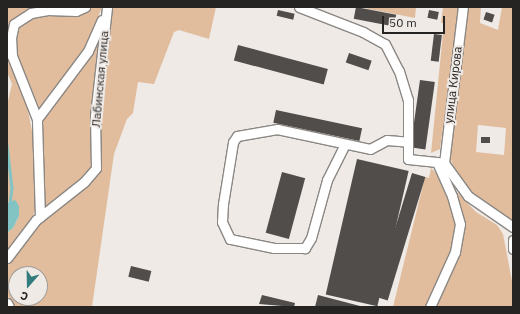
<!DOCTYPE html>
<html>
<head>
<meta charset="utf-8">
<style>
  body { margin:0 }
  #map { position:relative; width:520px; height:314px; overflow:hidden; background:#efeae6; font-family:"IBM Plex Sans",sans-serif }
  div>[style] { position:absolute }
  .green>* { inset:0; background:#e1bd9e }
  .water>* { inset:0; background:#82c3c4 }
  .stream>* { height:2.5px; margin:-1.25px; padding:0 1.25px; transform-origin:1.25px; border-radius:1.25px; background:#82c3c4 }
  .building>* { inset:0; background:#514d4a; transform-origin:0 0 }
  .roads { filter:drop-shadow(1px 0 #8b8783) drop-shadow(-1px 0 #8b8783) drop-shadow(0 1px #8b8783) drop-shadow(0 -1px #8b8783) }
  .minor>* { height:9px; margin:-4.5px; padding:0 4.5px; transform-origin:4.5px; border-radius:4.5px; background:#fff }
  span { translate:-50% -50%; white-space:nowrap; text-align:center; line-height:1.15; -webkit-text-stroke:4px #efeae6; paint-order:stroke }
  .street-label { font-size:12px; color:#262423 }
  .frame { position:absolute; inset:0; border:8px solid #262423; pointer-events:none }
  .north { position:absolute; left:8px; top:266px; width:40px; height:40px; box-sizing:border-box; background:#efeae6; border:1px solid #9f9b98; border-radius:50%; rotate:200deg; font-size:11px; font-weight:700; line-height:16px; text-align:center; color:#262423 }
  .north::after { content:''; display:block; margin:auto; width:14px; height:18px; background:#337c7e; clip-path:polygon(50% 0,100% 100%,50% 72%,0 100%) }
  .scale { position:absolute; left:382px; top:16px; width:63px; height:18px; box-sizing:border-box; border:2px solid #262423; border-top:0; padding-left:5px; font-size:12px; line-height:14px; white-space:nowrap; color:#262423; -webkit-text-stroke:3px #efeae6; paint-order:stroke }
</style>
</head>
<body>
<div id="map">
  <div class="green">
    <i style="clip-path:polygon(7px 7px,81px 7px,48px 7px,12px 22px,9px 58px,27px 106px,34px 141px,36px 207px,32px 219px,7px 254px,7px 233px,13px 228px,19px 216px,19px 206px,11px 201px,7px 203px,7px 105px,12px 84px,7px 72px)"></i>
    <i style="clip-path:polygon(90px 7px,102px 7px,85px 50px,40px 109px,15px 52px,13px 35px,18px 22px,27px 18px)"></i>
    <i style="clip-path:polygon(evenodd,110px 7px,216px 7px,209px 39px,179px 30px,174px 32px,154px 84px,138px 82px,133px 113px,127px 119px,114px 154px,92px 307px,13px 307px,7px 294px,7px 265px,47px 214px,76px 194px,99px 170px,97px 116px,110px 7px,16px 274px,40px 274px,40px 298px,16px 298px,16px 274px)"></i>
    <i style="clip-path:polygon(359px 7px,416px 7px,415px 18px)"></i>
    <i style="clip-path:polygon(443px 7px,460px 7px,440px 149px,431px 153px,444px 23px,441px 23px)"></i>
    <i style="clip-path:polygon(evenodd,467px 7px,481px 7px,480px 23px,498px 30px,502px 7px,513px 7px,513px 224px,476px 198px,456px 176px,450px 156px,467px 7px,478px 125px,506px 128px,504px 155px,476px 152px,478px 125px)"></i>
    <i style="clip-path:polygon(100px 36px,91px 169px,78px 184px,41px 210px,40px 125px,44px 114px)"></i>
    <i style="clip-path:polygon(431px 168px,438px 175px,447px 195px,455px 224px,451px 251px,427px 307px,393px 307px,425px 177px,429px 178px)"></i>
    <i style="clip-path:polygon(457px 192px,476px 212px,497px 225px,503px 234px,513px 286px,513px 307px,433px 307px,458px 253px)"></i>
  </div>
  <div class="water">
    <i style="clip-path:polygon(15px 200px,19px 206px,19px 216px,13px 228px,7px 233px,7px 203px)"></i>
  </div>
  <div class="stream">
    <i style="left:7px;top:145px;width:43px;rotate:83.4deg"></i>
    <i style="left:12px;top:188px;width:17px;rotate:97deg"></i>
    <i style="left:10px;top:205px;width:4px;rotate:135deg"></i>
  </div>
  <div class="building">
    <i style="left:356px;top:7px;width:41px;height:12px;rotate:11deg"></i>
    <i style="left:278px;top:10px;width:17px;height:6px;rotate:13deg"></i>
    <i style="left:429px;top:10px;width:10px;height:8px;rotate:11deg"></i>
    <i style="left:486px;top:12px;width:9px;height:8px;rotate:18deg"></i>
    <i style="left:434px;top:34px;width:8px;height:27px;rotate:7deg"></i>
    <i style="left:238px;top:45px;width:93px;height:16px;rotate:15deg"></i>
    <i style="left:349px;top:53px;width:24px;height:10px;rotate:19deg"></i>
    <i style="left:420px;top:80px;width:15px;height:68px;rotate:8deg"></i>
    <i style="left:276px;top:110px;width:88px;height:13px;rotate:12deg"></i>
    <i style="left:481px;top:137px;width:9px;height:6px"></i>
    <i style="left:357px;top:159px;width:53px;height:139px;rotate:13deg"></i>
    <i style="left:282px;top:172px;width:24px;height:63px;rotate:15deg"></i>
    <i style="left:412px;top:173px;width:14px;height:129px;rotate:17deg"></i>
    <i style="left:131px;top:266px;width:21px;height:11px;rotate:14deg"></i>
    <i style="clip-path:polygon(262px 295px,295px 303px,294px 307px,259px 304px)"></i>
    <i style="clip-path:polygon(318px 295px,360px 306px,360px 307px,315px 307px)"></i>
  </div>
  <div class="roads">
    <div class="minor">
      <i style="left:299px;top:7px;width:69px;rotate:21.3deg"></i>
      <i style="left:363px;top:32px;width:25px;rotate:29deg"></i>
      <i style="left:385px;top:44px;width:30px;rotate:63deg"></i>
      <i style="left:399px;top:71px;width:30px;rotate:73deg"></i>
      <i style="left:408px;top:100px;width:59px;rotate:90deg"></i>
      <i style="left:408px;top:159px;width:36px;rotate:6deg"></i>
      <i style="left:37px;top:119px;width:68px;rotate:-111.6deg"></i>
      <i style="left:12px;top:56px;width:18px;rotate:-93deg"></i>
      <i style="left:11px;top:38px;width:14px;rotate:-78deg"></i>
      <i style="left:14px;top:24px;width:20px;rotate:-33deg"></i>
      <i style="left:31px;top:13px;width:17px;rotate:-10deg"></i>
      <i style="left:48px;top:10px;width:28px;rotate:2deg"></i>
      <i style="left:76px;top:11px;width:10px;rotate:-24deg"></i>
      <i style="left:345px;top:144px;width:40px;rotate:116.6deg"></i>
      <i style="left:327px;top:180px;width:60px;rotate:105.4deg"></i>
      <i style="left:311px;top:238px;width:12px;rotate:121deg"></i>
      <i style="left:305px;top:248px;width:31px;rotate:180deg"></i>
      <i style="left:274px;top:248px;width:45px;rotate:-168.4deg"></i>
      <i style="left:230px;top:239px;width:19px;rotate:-115deg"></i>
      <i style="left:222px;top:222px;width:18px;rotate:-87deg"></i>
      <i style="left:223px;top:204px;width:63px;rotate:-80.8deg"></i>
      <i style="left:233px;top:142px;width:7px;rotate:-56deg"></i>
      <i style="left:237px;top:136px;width:41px;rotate:-9.9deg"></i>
      <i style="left:277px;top:129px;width:95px;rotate:12.1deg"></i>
      <i style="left:370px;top:149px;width:19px;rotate:-28deg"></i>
      <i style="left:387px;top:140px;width:21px;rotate:5deg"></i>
      <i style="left:444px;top:163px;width:157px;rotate:-83.1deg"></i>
      <i style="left:444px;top:163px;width:41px;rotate:54deg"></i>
      <i style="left:468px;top:196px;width:55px;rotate:34.6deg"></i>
      <i style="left:40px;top:217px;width:98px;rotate:-91.8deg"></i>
      <i style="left:37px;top:119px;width:85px;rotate:-53.1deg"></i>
      <i style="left:88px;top:51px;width:34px;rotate:-66deg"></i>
      <i style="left:513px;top:240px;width:9px;rotate:90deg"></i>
      <i style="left:7px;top:258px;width:48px;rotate:-52.7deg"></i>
      <i style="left:36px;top:220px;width:61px;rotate:-38.4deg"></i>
      <i style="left:84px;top:182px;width:18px;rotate:-49deg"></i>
      <i style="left:96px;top:168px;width:52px;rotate:-91.1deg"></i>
      <i style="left:95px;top:116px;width:110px;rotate:-83.7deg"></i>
      <i style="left:7px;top:303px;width:4px;rotate:63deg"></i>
      <i style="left:430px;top:307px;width:60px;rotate:-65.6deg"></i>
      <i style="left:455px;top:252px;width:28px;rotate:-80deg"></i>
      <i style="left:460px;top:224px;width:29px;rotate:-106deg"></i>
      <i style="left:452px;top:196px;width:37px;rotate:-114deg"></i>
    </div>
  </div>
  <div class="street-label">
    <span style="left:100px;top:79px;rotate:-85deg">Лабинская улица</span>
    <span style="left:453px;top:85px;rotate:-83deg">улица Кирова</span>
  </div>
  <div class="frame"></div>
  <div class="north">С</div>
  <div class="scale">50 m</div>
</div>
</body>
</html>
